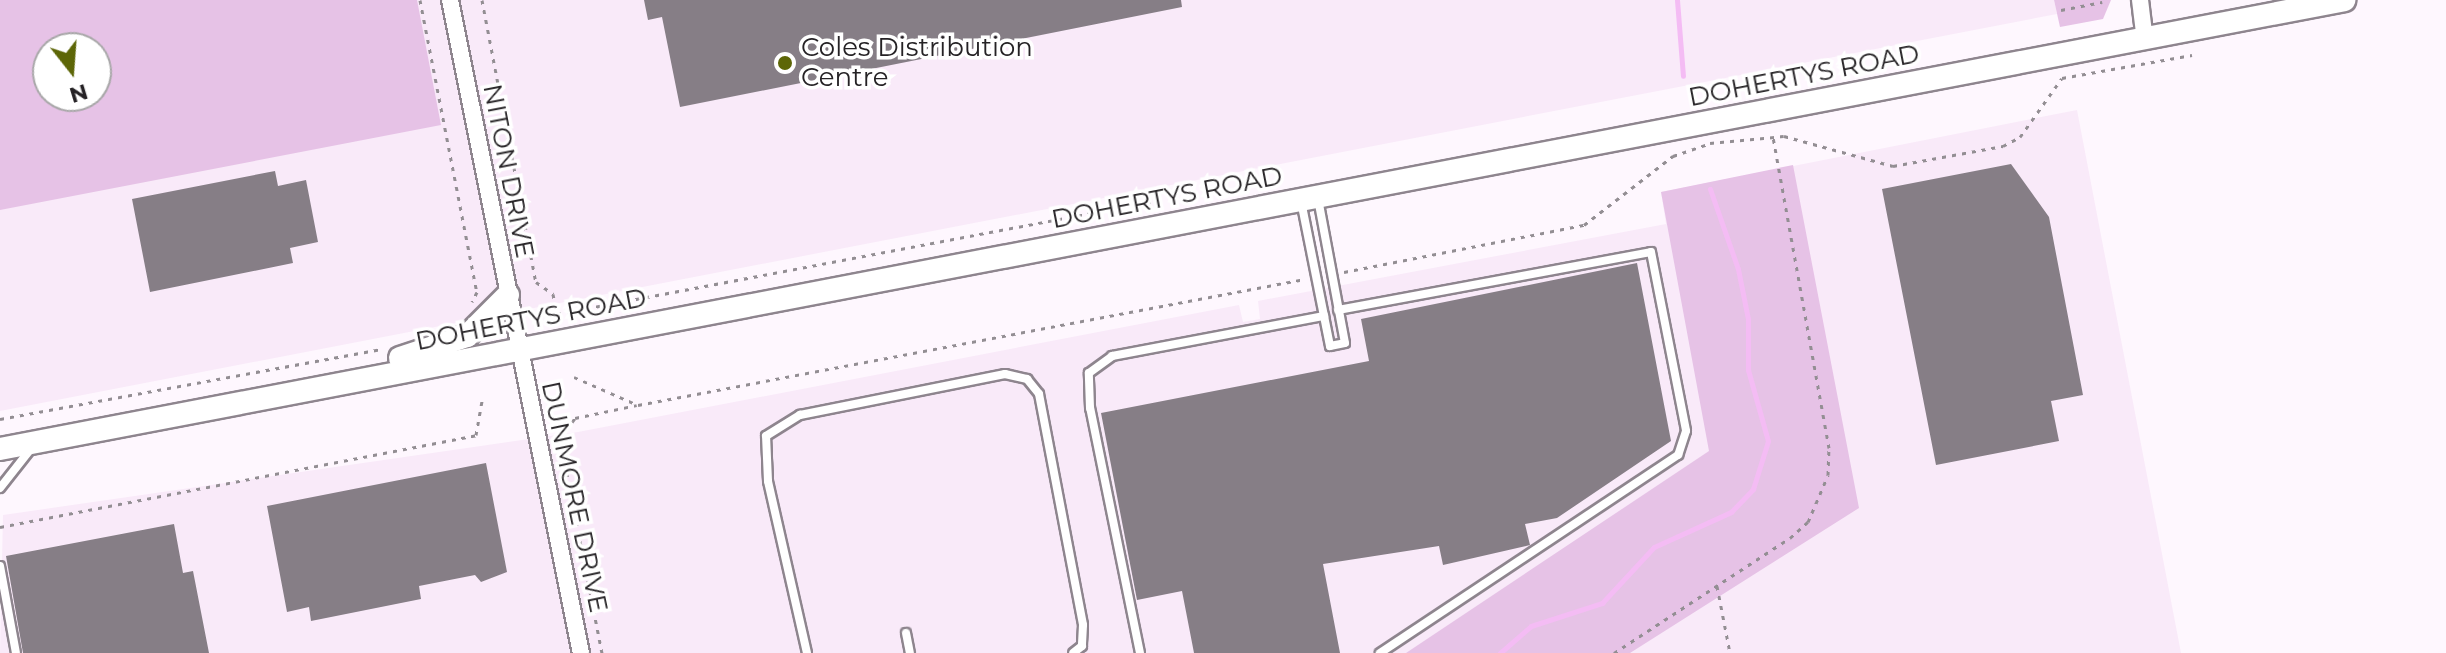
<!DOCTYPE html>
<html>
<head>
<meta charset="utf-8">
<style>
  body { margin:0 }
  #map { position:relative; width:2446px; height:653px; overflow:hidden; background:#fef7fe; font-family:Montserrat,sans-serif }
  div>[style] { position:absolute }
  .built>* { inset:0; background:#f9eaf9 }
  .green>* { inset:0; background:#e6c2e6 }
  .stream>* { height:5px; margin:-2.5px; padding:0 2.5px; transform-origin:2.5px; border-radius:2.5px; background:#f4bcf4 }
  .building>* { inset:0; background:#867e86 }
  .path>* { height:3px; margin-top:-1.5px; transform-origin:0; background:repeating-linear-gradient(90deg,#938e93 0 4px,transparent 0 10px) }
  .roads { filter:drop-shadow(2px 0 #8e858e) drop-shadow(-2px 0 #8e858e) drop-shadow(0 2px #8e858e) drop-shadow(0 -2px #8e858e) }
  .lane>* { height:8px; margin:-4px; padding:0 4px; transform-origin:4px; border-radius:4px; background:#fff }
  .street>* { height:16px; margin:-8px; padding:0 8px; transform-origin:8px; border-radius:8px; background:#fff }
  .secondary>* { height:22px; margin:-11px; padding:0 11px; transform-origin:11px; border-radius:11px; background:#fff }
  .dots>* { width:22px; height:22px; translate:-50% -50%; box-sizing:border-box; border:4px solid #fff; border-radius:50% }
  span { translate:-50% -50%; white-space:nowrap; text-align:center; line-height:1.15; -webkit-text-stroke:7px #fff; paint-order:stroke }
  .poi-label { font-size:26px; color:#252225 }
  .left { translate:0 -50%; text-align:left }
  .street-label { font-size:26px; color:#252225 }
  .north { position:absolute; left:32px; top:32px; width:80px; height:80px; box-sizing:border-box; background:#fff; border:2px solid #a8a7a8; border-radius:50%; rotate:163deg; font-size:22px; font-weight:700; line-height:32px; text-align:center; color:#252225 }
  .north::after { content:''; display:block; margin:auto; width:28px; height:36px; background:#5d6607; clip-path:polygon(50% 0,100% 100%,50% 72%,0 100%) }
</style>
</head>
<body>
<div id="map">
  <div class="built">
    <i style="clip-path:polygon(evenodd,0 0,2054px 0,2057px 14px,0 411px,0 0,48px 48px,96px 48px,96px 96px,48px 96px,48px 48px)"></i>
    <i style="clip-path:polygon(2077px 110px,2181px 653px,0 653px,3px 515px,578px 432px,1239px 305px,1243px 322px,1260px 319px,1258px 301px,1666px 224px,1661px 192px)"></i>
  </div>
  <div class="green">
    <i style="clip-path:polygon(evenodd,0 0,417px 0,441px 125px,0 210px,0 0,48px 48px,96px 48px,96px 96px,48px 96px,48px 48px)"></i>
    <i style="clip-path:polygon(2054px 0,2111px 0,2103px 19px,2060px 27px)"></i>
    <i style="clip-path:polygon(1793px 165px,1859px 508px,1630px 653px,1406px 653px,1709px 451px,1661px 192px)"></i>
  </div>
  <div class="stream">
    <i style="left:1677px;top:0;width:76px;rotate:85.5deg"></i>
    <i style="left:1500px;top:653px;width:41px;rotate:-41.1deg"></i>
    <i style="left:1531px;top:626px;width:75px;rotate:-17.9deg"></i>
    <i style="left:1602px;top:603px;width:76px;rotate:-47.1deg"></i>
    <i style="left:1654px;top:547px;width:85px;rotate:-24.4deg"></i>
    <i style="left:1731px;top:512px;width:32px;rotate:-46deg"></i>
    <i style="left:1753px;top:489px;width:50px;rotate:-72.6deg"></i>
    <i style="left:1768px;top:441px;width:74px;rotate:-105.7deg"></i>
    <i style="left:1748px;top:370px;width:51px;rotate:-90deg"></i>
    <i style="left:1748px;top:319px;width:51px;rotate:-101.3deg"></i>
    <i style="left:1738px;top:269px;width:85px;rotate:-109.3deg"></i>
  </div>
  <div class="building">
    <i style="clip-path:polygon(644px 0,1181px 0,1182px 7px,680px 107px,662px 17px,648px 20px)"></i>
    <i style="clip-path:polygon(2011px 164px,2049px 217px,2083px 395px,2051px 401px,2059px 441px,1936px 465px,1882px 189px)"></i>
    <i style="clip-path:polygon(275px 171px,278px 186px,306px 180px,318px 242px,290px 248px,293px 263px,150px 292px,132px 199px)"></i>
    <i style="clip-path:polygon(1637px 263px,1671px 441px,1557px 518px,1525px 524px,1530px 545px,1443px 565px,1439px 546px,1323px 564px,1340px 653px,1194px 653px,1182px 591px,1137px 600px,1101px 413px,1369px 361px,1361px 319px)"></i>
    <i style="clip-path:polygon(486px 463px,507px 572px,481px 582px,475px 575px,419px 586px,421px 599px,311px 621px,309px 607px,287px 612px,267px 506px)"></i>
    <i style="clip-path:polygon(174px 524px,183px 573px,193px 571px,209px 653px,23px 653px,6px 556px)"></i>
  </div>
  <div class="path">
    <i style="left:420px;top:0;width:298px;rotate:79deg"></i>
    <i style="left:477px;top:292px;width:11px;rotate:117deg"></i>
    <i style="left:482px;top:0;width:287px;rotate:79.2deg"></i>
    <i style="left:536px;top:282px;width:21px;rotate:35deg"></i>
    <i style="left:553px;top:294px;width:20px;rotate:79deg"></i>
    <i style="left:557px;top:314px;width:614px;rotate:-10.71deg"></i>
    <i style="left:2061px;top:10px;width:42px;rotate:-11deg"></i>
    <i style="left:1344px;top:272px;width:245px;rotate:-11.1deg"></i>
    <i style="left:1584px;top:225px;width:113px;rotate:-37.8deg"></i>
    <i style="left:1673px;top:156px;width:39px;rotate:-19deg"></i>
    <i style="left:1710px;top:143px;width:74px;rotate:-5.4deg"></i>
    <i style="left:1784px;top:136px;width:113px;rotate:15.4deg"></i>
    <i style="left:1893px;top:166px;width:112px;rotate:-10.3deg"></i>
    <i style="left:2003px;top:146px;width:19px;rotate:-28deg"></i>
    <i style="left:2020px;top:137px;width:72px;rotate:-54.6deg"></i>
    <i style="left:2062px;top:78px;width:132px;rotate:-10deg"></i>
    <i style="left:574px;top:377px;width:70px;rotate:23.6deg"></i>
    <i style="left:638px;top:405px;width:679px;rotate:-10.7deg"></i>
    <i style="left:0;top:419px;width:388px;rotate:-10.4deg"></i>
    <i style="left:0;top:527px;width:485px;rotate:-10.9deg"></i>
    <i style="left:476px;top:435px;width:39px;rotate:-80deg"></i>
    <i style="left:1717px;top:586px;width:68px;rotate:79deg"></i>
    <i style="left:602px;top:653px;width:219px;rotate:-101.1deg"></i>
    <i style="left:560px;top:438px;width:25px;rotate:-53deg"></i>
    <i style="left:575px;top:418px;width:63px;rotate:-11.8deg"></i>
    <i style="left:1614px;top:653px;width:210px;rotate:-33.2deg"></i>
    <i style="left:1790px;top:538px;width:24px;rotate:-42deg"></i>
    <i style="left:1808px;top:522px;width:51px;rotate:-66.9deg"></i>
    <i style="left:1828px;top:475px;width:27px;rotate:-88deg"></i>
    <i style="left:1829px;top:448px;width:315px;rotate:-100.2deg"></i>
  </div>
  <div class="roads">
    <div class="lane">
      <i style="left:1301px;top:201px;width:148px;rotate:78.7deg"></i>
      <i style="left:1330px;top:346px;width:15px;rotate:-11deg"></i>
      <i style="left:1345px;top:343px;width:147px;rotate:-100.6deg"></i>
      <i style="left:1338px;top:310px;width:318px;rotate:-10.5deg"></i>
      <i style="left:1651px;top:252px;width:182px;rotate:78.9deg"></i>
      <i style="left:1686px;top:431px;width:25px;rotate:108deg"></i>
      <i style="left:1678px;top:455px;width:358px;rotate:146.4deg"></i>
      <i style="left:0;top:488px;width:48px;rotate:-51.7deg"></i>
      <i style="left:0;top:566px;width:88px;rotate:79.6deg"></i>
      <i style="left:906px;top:633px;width:20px;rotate:79deg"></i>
      <i style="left:807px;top:653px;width:176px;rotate:-102.8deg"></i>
      <i style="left:768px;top:481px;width:45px;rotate:-92.5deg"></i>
      <i style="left:766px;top:436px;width:40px;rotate:-32deg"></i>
      <i style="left:800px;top:415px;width:209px;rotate:-11.3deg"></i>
      <i style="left:1005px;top:374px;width:23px;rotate:13deg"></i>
      <i style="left:1027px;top:379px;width:19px;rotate:51deg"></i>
      <i style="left:1039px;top:394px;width:235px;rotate:79.2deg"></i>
      <i style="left:1083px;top:625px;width:21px;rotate:93deg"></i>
      <i style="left:1082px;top:646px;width:11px;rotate:142deg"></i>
      <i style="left:1140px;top:653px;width:250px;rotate:-101.5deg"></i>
      <i style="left:1090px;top:408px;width:35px;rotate:-92deg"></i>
      <i style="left:1089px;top:373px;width:29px;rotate:-36deg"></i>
      <i style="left:1112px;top:356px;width:216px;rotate:-10.7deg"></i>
    </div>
    <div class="street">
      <i style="left:450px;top:0;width:666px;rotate:78.66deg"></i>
      <i style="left:2140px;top:0;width:38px;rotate:83deg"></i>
    </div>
    <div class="secondary">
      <i style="left:400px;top:358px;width:71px;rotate:-18.2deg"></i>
      <i style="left:467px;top:336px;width:58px;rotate:-45deg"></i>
      <i style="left:0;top:449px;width:2387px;rotate:-10.84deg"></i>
    </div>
  </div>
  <div class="dots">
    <i style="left:785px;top:63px;background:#5d6607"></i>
  </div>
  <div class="poi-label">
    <span class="left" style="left:801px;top:63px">Coles Distribution<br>Centre</span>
  </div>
  <div class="street-label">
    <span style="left:1804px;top:76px;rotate:-11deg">DOHERTYS ROAD</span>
    <span style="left:508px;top:171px;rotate:79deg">NITON DRIVE</span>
    <span style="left:1167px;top:198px;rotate:-11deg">DOHERTYS ROAD</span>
    <span style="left:531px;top:320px;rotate:-11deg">DOHERTYS ROAD</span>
    <span style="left:574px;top:497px;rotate:78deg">DUNMORE DRIVE</span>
  </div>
  <div class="north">N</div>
</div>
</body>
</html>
